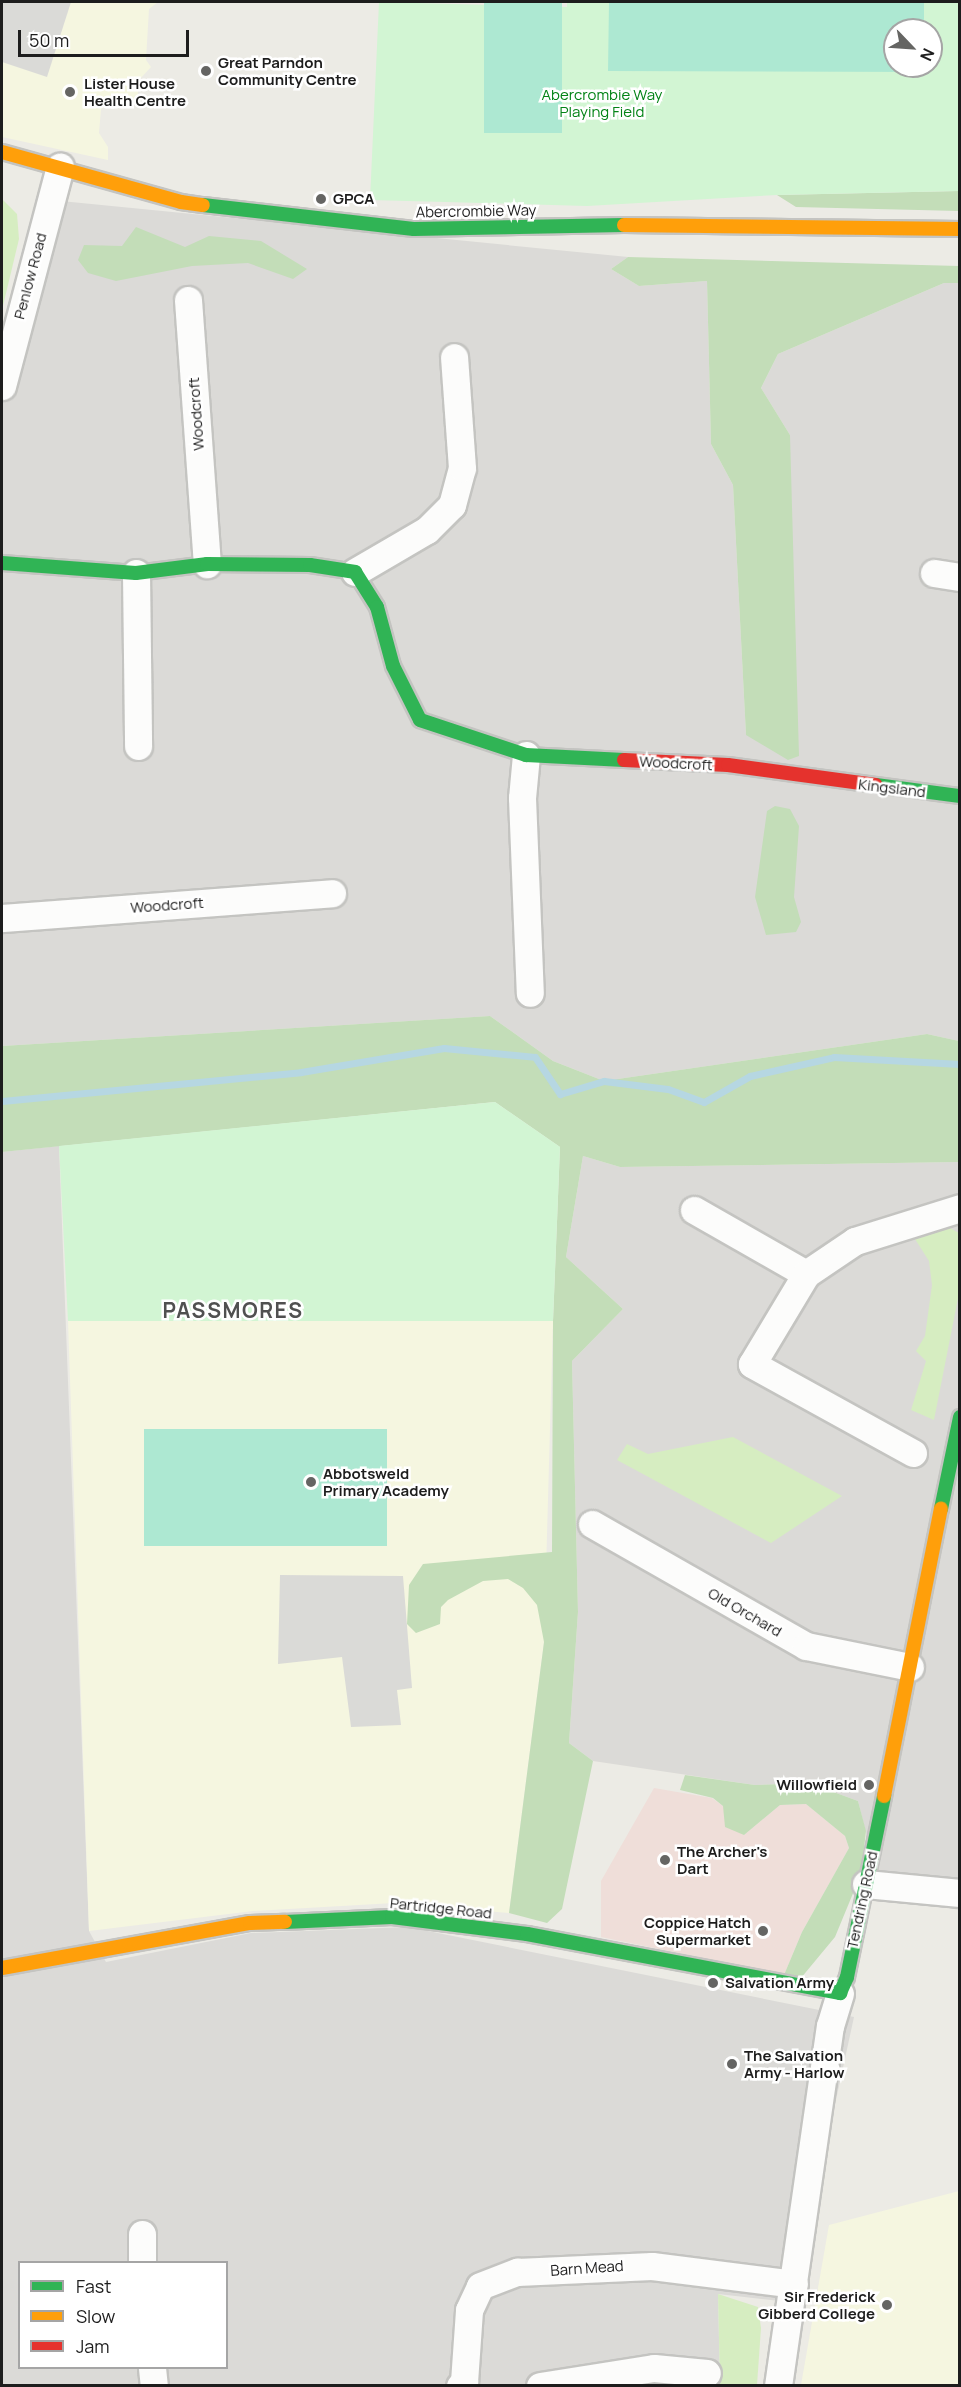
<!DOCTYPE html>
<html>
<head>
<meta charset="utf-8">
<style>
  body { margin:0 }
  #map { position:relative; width:961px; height:2387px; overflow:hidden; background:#ecebe5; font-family:Manrope,sans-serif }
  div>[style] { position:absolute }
  .residential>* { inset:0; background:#dbdad7 }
  .commercial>* { inset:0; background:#efded9 }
  .education>* { inset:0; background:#f5f6e0 }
  .grass>* { inset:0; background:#d6edc1 }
  .forest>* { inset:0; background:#c3ddb8 }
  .park>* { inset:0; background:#d2f5d3 }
  .pitch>* { inset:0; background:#ade8d2; transform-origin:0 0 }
  .parking>* { inset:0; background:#dadad7 }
  .stream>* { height:7px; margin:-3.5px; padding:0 3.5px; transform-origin:3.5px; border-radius:3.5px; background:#b6d7e2 }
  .roads { filter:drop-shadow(2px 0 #c4c4c1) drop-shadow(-2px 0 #c4c4c1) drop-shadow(0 2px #c4c4c1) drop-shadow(0 -2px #c4c4c1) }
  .street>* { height:27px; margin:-13.5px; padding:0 13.5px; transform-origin:13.5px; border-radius:13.5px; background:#fcfcfb }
  .fast>* { height:14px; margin:-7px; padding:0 7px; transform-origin:7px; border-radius:7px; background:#30b455 }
  .slow>* { height:14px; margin:-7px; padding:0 7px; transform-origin:7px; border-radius:7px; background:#ff9f0a }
  .jam>* { height:14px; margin:-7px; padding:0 7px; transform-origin:7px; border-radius:7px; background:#e5322d }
  .dots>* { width:16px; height:16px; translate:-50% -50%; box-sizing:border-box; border:3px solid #fff; border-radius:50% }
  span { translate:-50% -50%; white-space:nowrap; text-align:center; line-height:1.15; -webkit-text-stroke:5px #fff; paint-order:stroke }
  .poi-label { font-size:15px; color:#1d1d1d; font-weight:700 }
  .left { translate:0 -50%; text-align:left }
  .right { translate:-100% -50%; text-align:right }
  .park-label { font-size:15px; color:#038316 }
  .street-label { font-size:15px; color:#1d1d1d }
  .district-label { font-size:21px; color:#505050; font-weight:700; letter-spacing:1.5px }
  .frame { position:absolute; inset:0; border:3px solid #1d1d1d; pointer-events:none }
  .legend { position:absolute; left:18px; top:2261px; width:210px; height:108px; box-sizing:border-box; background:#fff; border:2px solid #a5a5a5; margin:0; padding:8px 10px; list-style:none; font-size:18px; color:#1d1d1d }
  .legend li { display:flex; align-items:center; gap:12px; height:30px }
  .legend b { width:30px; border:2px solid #a5a5a5 }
  .north { position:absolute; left:883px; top:18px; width:60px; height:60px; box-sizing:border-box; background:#fff; border:2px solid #a5a5a5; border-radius:50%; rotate:115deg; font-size:16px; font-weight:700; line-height:24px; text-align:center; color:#1d1d1d }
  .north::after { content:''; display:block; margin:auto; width:21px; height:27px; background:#656563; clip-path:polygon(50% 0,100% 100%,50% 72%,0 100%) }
  .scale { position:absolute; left:18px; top:30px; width:171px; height:27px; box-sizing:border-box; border:3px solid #1d1d1d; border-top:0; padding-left:8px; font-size:18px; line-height:21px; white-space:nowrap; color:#1d1d1d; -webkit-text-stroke:4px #fff; paint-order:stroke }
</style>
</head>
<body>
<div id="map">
  <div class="residential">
    <i style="clip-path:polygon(61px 201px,628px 257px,611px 269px,639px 286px,707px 281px,711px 444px,733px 485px,746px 735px,790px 435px,761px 388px,778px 354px,944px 283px,959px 283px,959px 1041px,927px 1034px,604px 1081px,553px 1061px,490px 1016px,2px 1046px,2px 354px)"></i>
    <i style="clip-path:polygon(evenodd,59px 1146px,89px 1931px,106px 1962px,251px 1933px,408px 1927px,854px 2017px,824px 2155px,807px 2304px,718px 2294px,720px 2385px,2px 2386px,2px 1152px,59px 1146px,20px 2262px,226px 2262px,226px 2368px,20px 2368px,20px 2262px)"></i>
    <i style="clip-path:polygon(583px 1156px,620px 1167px,959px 1162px,959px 1910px,881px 1893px,858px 1801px,809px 1783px,755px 1785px,593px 1761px,569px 1743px,578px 1612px,572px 1361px,623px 1309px,566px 1257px)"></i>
  </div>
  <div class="commercial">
    <i style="clip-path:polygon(654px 1788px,712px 1798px,723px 1806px,744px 1835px,780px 1805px,806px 1804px,845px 1836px,849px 1848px,802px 1932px,784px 1975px,601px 1937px,601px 1881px)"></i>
  </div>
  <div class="education">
    <i style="clip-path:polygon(2px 2px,158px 2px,149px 9px,146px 60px,151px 67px,138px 81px,138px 103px,110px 103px,101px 109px,99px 133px,108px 147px,108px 160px,2px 137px)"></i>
    <i style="clip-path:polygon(68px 1321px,553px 1321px,544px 1642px,509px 1913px,394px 1903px,253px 1911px,89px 1931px)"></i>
    <i style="clip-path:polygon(959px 2191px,959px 2385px,801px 2385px,829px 2225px)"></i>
  </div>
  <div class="grass">
    <i style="clip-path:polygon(2px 199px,17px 214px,19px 239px,2px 310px)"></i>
    <i style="clip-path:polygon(948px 1227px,959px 1233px,959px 1293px,934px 1420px,911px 1410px,926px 1361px,916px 1351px,925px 1336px,932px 1285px,929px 1261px,915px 1239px)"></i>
    <i style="clip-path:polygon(733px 1437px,842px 1496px,771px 1543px,617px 1460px,627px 1444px,648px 1454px)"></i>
    <i style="clip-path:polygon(718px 2294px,758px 2307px,761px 2328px,757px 2385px,720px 2385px)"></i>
  </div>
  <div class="forest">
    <i style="clip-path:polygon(959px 146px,959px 211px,796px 207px,777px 195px,958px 191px)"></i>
    <i style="clip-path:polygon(136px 227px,185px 247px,209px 236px,261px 241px,307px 269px,293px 279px,248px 263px,192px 266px,116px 281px,88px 273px,78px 260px,84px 245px,122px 246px)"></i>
    <i style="clip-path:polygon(628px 257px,959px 266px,959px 283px,944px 283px,778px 354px,761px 388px,790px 435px,799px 756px,788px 760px,746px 735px,733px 485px,711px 444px,707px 281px,639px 286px,611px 269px)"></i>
    <i style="clip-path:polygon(775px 806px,790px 809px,799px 826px,794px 897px,801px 922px,796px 932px,766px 935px,755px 897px,767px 811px)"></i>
    <i style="clip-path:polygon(490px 1016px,553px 1061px,604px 1081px,927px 1034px,959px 1041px,959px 1162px,620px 1167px,583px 1156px,566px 1257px,623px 1309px,572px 1361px,578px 1612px,569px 1743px,593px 1761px,562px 1909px,547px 1923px,509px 1913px,544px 1642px,537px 1605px,523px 1588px,508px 1579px,483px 1581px,448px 1600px,441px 1607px,440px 1624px,416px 1633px,407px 1624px,409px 1585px,423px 1564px,552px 1552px,553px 1321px,560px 1147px,495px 1102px,2px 1152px,2px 1046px)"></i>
    <i style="clip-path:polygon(685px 1775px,755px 1785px,809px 1783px,858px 1801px,866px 1831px,861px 1874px,835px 1937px,801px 1978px,784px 1975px,802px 1932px,849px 1848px,845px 1836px,806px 1804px,780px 1805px,744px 1835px,725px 1827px,723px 1806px,713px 1798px,680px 1790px)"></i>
  </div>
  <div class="park">
    <i style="clip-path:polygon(evenodd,379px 2px,567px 7px,567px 2px,959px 2px,959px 191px,777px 195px,587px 206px,370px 200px,379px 2px,895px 30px,931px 30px,931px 66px,895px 66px,895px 30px)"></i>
    <i style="clip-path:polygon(495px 1102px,560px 1147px,553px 1321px,68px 1321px,59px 1146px)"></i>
  </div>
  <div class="pitch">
    <i style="left:484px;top:2px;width:78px;height:131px"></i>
    <i style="clip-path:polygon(609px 2px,924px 2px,924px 30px,895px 30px,895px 66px,924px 66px,924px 72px,608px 71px)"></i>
    <i style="left:387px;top:1429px;width:117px;height:243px;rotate:90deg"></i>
  </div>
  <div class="parking">
    <i style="clip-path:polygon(2px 2px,71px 2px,47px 77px,2px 62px)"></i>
    <i style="clip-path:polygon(280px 1575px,403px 1576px,412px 1688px,397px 1690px,401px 1725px,351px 1727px,342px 1657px,278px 1664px)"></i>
  </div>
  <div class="stream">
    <i style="left:2px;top:1101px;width:300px;rotate:-5.5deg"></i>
    <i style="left:301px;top:1072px;width:145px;rotate:-9.5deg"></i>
    <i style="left:444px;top:1048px;width:91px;rotate:5.6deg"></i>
    <i style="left:535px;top:1057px;width:45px;rotate:56deg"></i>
    <i style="left:560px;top:1094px;width:46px;rotate:-16.5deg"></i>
    <i style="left:604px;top:1081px;width:64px;rotate:7.1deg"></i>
    <i style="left:668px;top:1089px;width:38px;rotate:20deg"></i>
    <i style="left:704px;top:1102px;width:53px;rotate:-29.5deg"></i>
    <i style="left:750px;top:1076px;width:86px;rotate:-12.7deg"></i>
    <i style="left:834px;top:1057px;width:126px;rotate:3.2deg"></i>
  </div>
  <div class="roads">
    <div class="street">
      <i style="left:188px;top:300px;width:265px;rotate:85.9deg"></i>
      <i style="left:2px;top:386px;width:227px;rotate:-75.2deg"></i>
      <i style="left:355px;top:572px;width:83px;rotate:-30.3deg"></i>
      <i style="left:427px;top:530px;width:35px;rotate:-45deg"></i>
      <i style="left:452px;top:505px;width:38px;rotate:-75deg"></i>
      <i style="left:462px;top:468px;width:111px;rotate:-94.1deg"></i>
      <i style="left:136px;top:573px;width:173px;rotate:89.3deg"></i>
      <i style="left:934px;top:573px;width:26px;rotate:9deg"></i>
      <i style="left:526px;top:755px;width:43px;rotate:95.3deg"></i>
      <i style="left:522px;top:798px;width:195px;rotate:87.7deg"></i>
      <i style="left:2px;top:918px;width:331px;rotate:-4.3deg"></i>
      <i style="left:694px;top:1210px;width:129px;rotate:29.7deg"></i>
      <i style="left:913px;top:1453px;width:184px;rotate:-151.1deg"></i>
      <i style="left:752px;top:1364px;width:105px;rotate:-59deg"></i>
      <i style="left:806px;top:1274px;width:59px;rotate:-34deg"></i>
      <i style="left:855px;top:1241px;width:110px;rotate:-17.4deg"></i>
      <i style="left:592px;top:1524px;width:246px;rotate:29.7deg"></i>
      <i style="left:806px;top:1646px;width:106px;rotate:11.4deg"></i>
      <i style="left:866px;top:1884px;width:94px;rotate:5.5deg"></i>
      <i style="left:142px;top:2262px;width:28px;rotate:-90deg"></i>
      <i style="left:152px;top:2368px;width:18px;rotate:84deg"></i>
      <i style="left:460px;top:2386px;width:6px;rotate:-45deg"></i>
      <i style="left:464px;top:2382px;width:72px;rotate:-86deg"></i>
      <i style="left:469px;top:2310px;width:26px;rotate:-65deg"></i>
      <i style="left:480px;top:2286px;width:40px;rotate:-21deg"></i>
      <i style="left:517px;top:2272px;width:135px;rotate:-2.5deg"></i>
      <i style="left:652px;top:2266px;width:143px;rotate:7.2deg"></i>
      <i style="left:540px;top:2386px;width:115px;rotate:-9deg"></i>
      <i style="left:654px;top:2368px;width:53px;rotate:5.4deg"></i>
      <i style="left:778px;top:2386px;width:364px;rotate:-81.8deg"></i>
      <i style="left:830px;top:2026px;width:34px;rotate:-73deg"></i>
    </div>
    <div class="fast">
      <i style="left:203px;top:205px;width:212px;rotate:6.5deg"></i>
      <i style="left:414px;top:229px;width:210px;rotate:-1.1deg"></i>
      <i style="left:2px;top:563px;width:134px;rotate:4.3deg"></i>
      <i style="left:136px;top:573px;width:72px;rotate:-7.2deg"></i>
      <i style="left:207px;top:564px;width:103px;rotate:0.6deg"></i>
      <i style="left:310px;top:565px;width:46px;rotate:8.8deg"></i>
      <i style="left:355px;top:572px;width:41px;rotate:57.8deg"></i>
      <i style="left:377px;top:607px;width:61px;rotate:74.8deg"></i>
      <i style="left:393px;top:666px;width:60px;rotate:63.4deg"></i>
      <i style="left:420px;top:720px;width:112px;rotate:18.3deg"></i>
      <i style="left:526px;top:755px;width:98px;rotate:2.9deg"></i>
      <i style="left:876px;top:785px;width:85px;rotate:7.5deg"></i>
      <i style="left:941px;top:1509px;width:94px;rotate:-78.3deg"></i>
      <i style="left:285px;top:1922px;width:107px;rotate:-2.7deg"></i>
      <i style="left:392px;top:1917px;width:136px;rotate:7.2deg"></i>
      <i style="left:527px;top:1934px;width:319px;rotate:10.7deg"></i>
      <i style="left:840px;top:1993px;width:17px;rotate:-66deg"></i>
      <i style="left:847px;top:1977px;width:185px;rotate:-78.4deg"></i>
    </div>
    <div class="slow">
      <i style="left:2px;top:152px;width:186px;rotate:15.6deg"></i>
      <i style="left:181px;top:202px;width:22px;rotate:8deg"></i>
      <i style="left:624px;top:225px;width:336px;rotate:0.7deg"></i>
      <i style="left:884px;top:1796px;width:293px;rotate:-78.8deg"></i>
      <i style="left:2px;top:1968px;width:252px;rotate:-10.3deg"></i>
      <i style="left:250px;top:1923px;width:35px;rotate:-2deg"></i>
    </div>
    <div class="jam">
      <i style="left:624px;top:760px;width:104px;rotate:2.8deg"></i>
      <i style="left:728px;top:765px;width:149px;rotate:7.7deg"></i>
    </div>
  </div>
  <div class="dots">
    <i style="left:206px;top:71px;background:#656563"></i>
    <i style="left:70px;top:92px;background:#656563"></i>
    <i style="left:321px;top:199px;background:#656563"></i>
    <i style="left:311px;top:1482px;background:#656563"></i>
    <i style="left:869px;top:1785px;background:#656563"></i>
    <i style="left:665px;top:1860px;background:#656563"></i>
    <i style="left:763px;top:1931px;background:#656563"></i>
    <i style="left:713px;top:1983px;background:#656563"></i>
    <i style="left:732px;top:2064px;background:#656563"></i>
    <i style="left:887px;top:2305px;background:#656563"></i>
  </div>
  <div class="poi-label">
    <span class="left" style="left:218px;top:71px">Great Parndon<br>Community Centre</span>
    <span class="left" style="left:84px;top:92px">Lister House<br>Health Centre</span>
    <span class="left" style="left:333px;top:199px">GPCA</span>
    <span class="left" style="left:323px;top:1482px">Abbotsweld<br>Primary Academy</span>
    <span class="right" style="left:857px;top:1785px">Willowfield</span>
    <span class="left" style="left:677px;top:1860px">The Archer's<br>Dart</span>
    <span class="right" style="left:751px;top:1931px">Coppice Hatch<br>Supermarket</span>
    <span class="left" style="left:725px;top:1983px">Salvation Army</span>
    <span class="left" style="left:744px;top:2064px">The Salvation<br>Army - Harlow</span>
    <span class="right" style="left:875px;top:2305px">Sir Frederick<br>Gibberd College</span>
  </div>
  <div class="park-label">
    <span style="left:602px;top:103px">Abercrombie Way<br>Playing Field</span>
  </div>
  <div class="street-label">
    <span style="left:476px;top:211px;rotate:-1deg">Abercrombie Way</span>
    <span style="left:30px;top:276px;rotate:-75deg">Penlow Road</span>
    <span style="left:196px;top:414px;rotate:-94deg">Woodcroft</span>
    <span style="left:676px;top:763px;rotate:3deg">Woodcroft</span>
    <span style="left:892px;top:788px;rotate:7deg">Kingsland</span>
    <span style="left:167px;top:905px;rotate:-4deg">Woodcroft</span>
    <span style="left:745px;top:1612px;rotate:30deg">Old Orchard</span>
    <span style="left:862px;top:1900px;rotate:-78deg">Tendring Road</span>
    <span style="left:441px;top:1908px;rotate:6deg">Partridge Road</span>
    <span style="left:587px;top:2268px;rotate:-4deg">Barn Mead</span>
  </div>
  <div class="district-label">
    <span style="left:233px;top:1310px">PASSMORES</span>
  </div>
  <div class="frame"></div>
  <ul class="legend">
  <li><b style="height:8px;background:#30b455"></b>Fast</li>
  <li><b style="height:8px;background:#ff9f0a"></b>Slow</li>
  <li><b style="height:8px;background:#e5322d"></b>Jam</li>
  </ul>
  <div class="north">N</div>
  <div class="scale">50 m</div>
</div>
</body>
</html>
